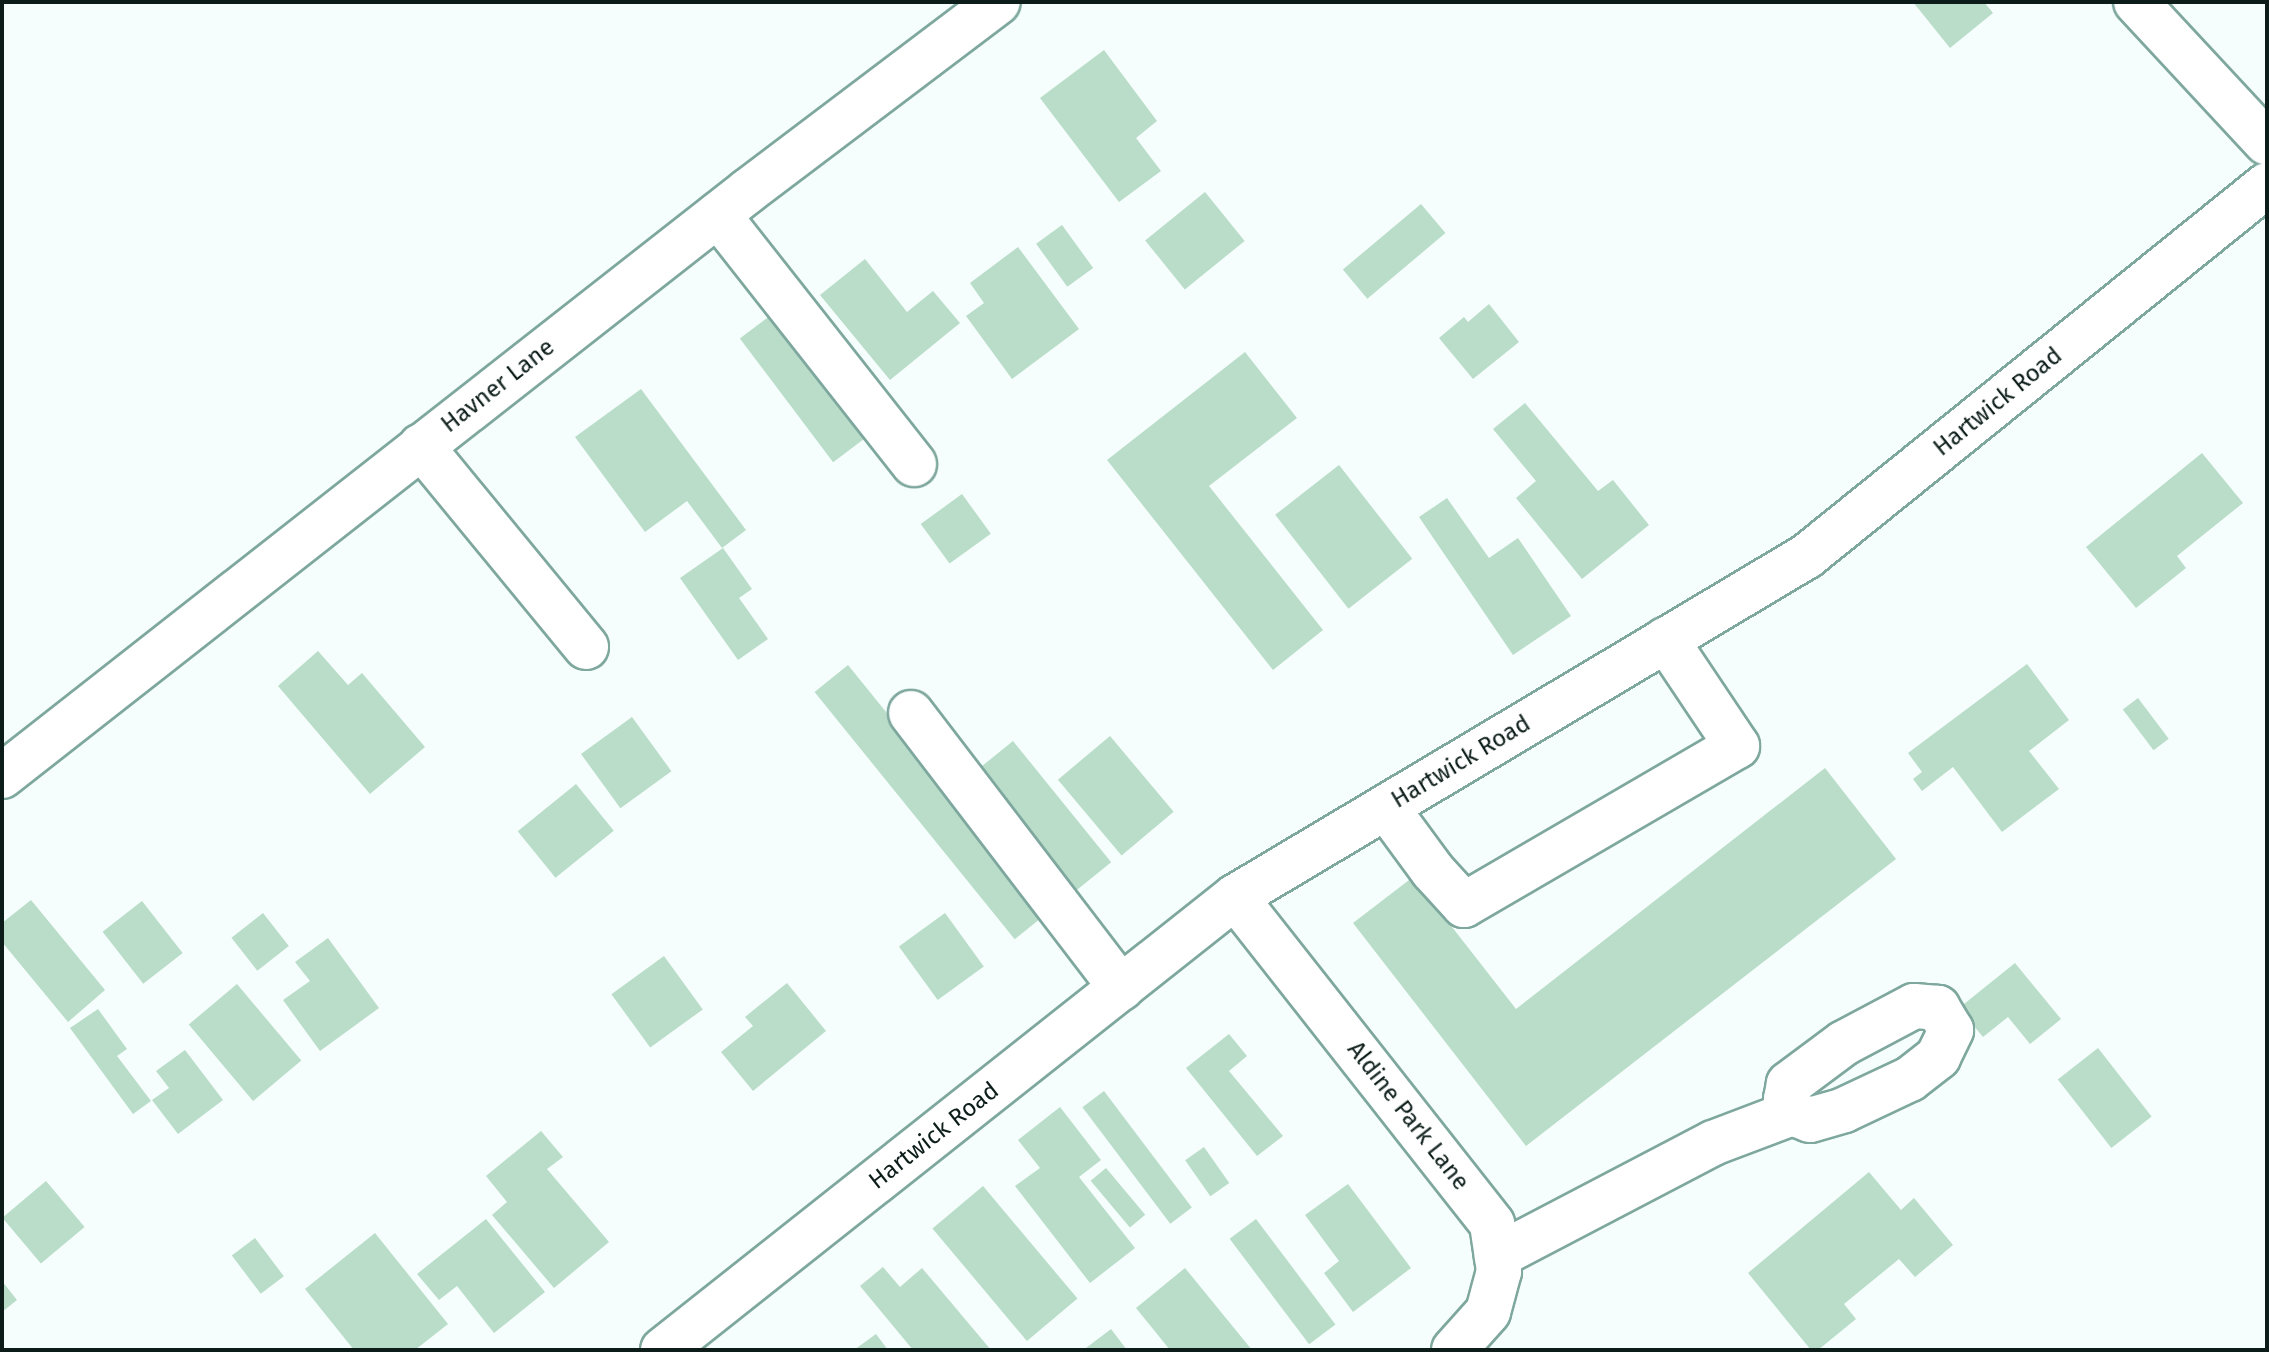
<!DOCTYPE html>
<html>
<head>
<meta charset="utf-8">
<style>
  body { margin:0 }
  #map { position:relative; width:2269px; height:1352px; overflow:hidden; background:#f5fefc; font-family:"Fira Sans",sans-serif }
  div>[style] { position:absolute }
  .building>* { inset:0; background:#b9ddc9; transform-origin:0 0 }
  .roads { filter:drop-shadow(2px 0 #7ea79e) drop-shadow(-2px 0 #7ea79e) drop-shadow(0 2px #7ea79e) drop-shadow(0 -2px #7ea79e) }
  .minor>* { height:44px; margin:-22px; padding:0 22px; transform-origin:22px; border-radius:22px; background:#fff }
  span { translate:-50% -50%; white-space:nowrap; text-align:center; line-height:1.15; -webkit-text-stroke:6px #fff; paint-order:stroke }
  .street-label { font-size:24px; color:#0c1d19 }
  .frame { position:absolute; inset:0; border:4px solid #0c1d19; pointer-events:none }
</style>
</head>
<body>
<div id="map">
  <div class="building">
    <i style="clip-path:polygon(1913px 2px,1984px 2px,1993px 13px,1950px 48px)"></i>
    <i style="clip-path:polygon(1104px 50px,1157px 121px,1136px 138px,1161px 171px,1119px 202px,1040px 98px)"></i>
    <i style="left:1205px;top:192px;width:63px;height:77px;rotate:51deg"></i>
    <i style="left:1421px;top:204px;width:38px;height:102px;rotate:50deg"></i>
    <i style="left:1062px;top:225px;width:53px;height:32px;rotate:54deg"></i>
    <i style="clip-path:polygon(1018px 247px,1079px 329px,1012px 379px,966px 316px,984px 303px,970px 283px)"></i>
    <i style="clip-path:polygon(865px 259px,907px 312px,933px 291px,960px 323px,890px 380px,820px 295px)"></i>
    <i style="clip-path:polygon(1489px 304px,1519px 342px,1473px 379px,1439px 338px,1464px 317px,1468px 322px)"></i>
    <i style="left:771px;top:315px;width:155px;height:39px;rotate:53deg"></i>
    <i style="clip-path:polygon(1245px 352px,1297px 418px,1209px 486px,1323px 630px,1273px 670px,1107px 460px)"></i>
    <i style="clip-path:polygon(641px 389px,746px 530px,722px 548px,687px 501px,645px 532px,575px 437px)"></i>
    <i style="clip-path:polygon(1525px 403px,1598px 491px,1613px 480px,1649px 525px,1582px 579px,1516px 498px,1536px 481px,1493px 429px)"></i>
    <i style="clip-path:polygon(2202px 453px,2243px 503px,2177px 556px,2186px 568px,2136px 608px,2086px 547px)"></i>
    <i style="left:1339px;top:465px;width:119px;height:81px;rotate:52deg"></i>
    <i style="left:962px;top:494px;width:49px;height:51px;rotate:54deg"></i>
    <i style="clip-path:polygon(1447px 498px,1489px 558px,1518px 538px,1571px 616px,1513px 655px,1419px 517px)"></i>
    <i style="clip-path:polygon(723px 548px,752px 589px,739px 598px,768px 639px,738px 660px,680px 578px)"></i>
    <i style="clip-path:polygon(318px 651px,348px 685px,362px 673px,425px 747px,370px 794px,278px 686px)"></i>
    <i style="clip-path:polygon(2027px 664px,2069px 720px,2029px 751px,2059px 789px,2002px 832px,1953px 767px,1922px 791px,1913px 779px,1922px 772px,1908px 753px)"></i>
    <i style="left:848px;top:665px;width:318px;height:43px;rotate:51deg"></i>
    <i style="left:2138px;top:698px;width:51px;height:19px;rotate:53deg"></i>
    <i style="left:632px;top:717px;width:67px;height:63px;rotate:54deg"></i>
    <i style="left:1110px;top:736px;width:99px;height:68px;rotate:50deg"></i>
    <i style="left:1013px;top:741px;width:156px;height:49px;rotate:51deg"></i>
    <i style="clip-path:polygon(1825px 768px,1896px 859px,1526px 1146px,1353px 923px,1413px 877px,1516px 1009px)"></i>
    <i style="left:576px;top:784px;width:60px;height:75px;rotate:51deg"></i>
    <i style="clip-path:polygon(31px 900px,105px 990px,68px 1022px,2px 942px,2px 923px)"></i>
    <i style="left:142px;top:901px;width:66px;height:50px;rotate:52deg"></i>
    <i style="left:263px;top:913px;width:42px;height:40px;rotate:52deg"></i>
    <i style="left:945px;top:913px;width:66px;height:57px;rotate:54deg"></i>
    <i style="clip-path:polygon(328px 938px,379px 1008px,320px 1051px,283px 1000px,310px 981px,295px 962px)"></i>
    <i style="left:664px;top:956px;width:66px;height:65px;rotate:54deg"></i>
    <i style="clip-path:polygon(2015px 963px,2061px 1019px,2030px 1044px,2008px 1017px,1983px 1037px,1959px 1008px)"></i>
    <i style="clip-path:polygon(787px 983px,826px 1031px,753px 1091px,721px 1052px,753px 1026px,745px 1017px)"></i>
    <i style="left:237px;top:984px;width:100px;height:63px;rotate:50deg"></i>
    <i style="clip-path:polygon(98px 1009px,127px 1049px,117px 1056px,151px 1101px,133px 1114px,70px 1028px)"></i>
    <i style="clip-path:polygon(1229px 1034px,1247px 1056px,1229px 1071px,1283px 1136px,1257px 1156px,1186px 1068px)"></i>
    <i style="left:2098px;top:1048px;width:87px;height:51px;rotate:52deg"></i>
    <i style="clip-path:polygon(185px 1050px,223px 1100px,178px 1134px,152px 1100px,169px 1088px,156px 1071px)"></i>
    <i style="left:1104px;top:1091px;width:146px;height:27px;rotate:53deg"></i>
    <i style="clip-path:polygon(1060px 1107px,1101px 1160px,1079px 1177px,1135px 1248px,1090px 1283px,1015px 1186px,1040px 1168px,1018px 1140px)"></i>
    <i style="clip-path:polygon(541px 1131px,563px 1157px,547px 1169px,609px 1242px,554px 1288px,492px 1215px,507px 1202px,486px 1176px)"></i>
    <i style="left:1204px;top:1147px;width:44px;height:23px;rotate:55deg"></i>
    <i style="left:1106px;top:1168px;width:61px;height:20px;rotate:50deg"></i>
    <i style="clip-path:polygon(1869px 1172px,1901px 1210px,1914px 1198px,1953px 1245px,1915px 1277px,1899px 1259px,1844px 1304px,1856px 1319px,1818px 1350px,1811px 1350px,1748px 1273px)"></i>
    <i style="left:46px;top:1181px;width:60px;height:57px;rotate:50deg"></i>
    <i style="clip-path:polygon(1348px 1184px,1411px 1268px,1353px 1312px,1324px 1273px,1339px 1261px,1305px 1215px)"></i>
    <i style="left:983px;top:1186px;width:147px;height:66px;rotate:50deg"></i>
    <i style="clip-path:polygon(486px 1219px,545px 1292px,494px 1333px,457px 1286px,439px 1300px,417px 1274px)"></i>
    <i style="left:1256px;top:1219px;width:132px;height:33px;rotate:53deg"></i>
    <i style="clip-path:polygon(375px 1233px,448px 1324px,415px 1350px,354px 1350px,305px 1289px)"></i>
    <i style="left:255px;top:1238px;width:48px;height:29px;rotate:53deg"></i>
    <i style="clip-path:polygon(883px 1267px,900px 1287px,922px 1268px,991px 1350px,913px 1350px,860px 1286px)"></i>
    <i style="clip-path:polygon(1185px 1268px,1252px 1350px,1170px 1350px,1136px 1308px)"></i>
    <i style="clip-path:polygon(2px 1281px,17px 1300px,2px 1312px)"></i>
    <i style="clip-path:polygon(1111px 1329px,1127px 1350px,1088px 1350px,1086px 1348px)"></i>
    <i style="clip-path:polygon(876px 1334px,888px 1350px,854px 1350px)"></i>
  </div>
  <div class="roads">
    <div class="minor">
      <i style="left:2136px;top:2px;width:192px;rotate:47.1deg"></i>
      <i style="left:718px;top:215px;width:317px;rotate:51.8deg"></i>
      <i style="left:421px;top:446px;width:260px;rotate:50.6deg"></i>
      <i style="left:911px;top:713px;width:346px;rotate:52.6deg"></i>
      <i style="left:2px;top:776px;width:948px;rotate:-38.1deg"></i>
      <i style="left:748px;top:191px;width:313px;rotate:-37.1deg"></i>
      <i style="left:1386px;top:807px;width:79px;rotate:53.7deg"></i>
      <i style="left:1433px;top:871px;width:46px;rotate:47.6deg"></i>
      <i style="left:1464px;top:905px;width:316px;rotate:-30.2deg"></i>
      <i style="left:1737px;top:746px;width:128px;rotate:-123.8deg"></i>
      <i style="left:1235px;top:897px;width:416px;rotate:51.8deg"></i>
      <i style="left:1492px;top:1224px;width:48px;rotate:81.5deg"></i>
      <i style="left:1499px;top:1271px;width:42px;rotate:105deg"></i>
      <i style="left:1488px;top:1312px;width:51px;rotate:131.8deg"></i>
      <i style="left:1497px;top:1256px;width:244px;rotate:-27.6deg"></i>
      <i style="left:1713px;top:1143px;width:85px;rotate:-20.8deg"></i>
      <i style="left:1792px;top:1113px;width:19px;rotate:21deg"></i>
      <i style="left:1810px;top:1120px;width:35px;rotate:-16deg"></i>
      <i style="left:1844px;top:1110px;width:73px;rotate:-25.2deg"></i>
      <i style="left:1910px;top:1079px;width:36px;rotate:-38deg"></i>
      <i style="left:1938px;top:1057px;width:30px;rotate:-64deg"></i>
      <i style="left:1951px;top:1030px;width:26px;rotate:-121deg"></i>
      <i style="left:1938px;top:1008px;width:24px;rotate:-175deg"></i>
      <i style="left:1914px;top:1006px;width:79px;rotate:152.1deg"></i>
      <i style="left:1844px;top:1043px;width:69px;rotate:143.3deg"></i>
      <i style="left:1789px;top:1084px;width:15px;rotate:101deg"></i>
      <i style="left:1786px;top:1099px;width:15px;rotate:67deg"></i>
      <i style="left:663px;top:1350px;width:730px;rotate:-38.38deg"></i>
      <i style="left:1235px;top:897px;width:666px;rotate:-30.8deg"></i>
      <i style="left:1807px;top:556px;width:591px;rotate:-38.89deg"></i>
    </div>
  </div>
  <div class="street-label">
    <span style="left:498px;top:386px;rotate:-38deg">Havner Lane</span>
    <span style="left:1998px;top:402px;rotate:-39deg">Hartwick Road</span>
    <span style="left:1461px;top:762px;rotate:-31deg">Hartwick Road</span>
    <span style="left:1408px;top:1116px;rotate:52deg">Aldine Park Lane</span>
    <span style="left:934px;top:1136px;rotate:-38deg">Hartwick Road</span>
  </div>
  <div class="frame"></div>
</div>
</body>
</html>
